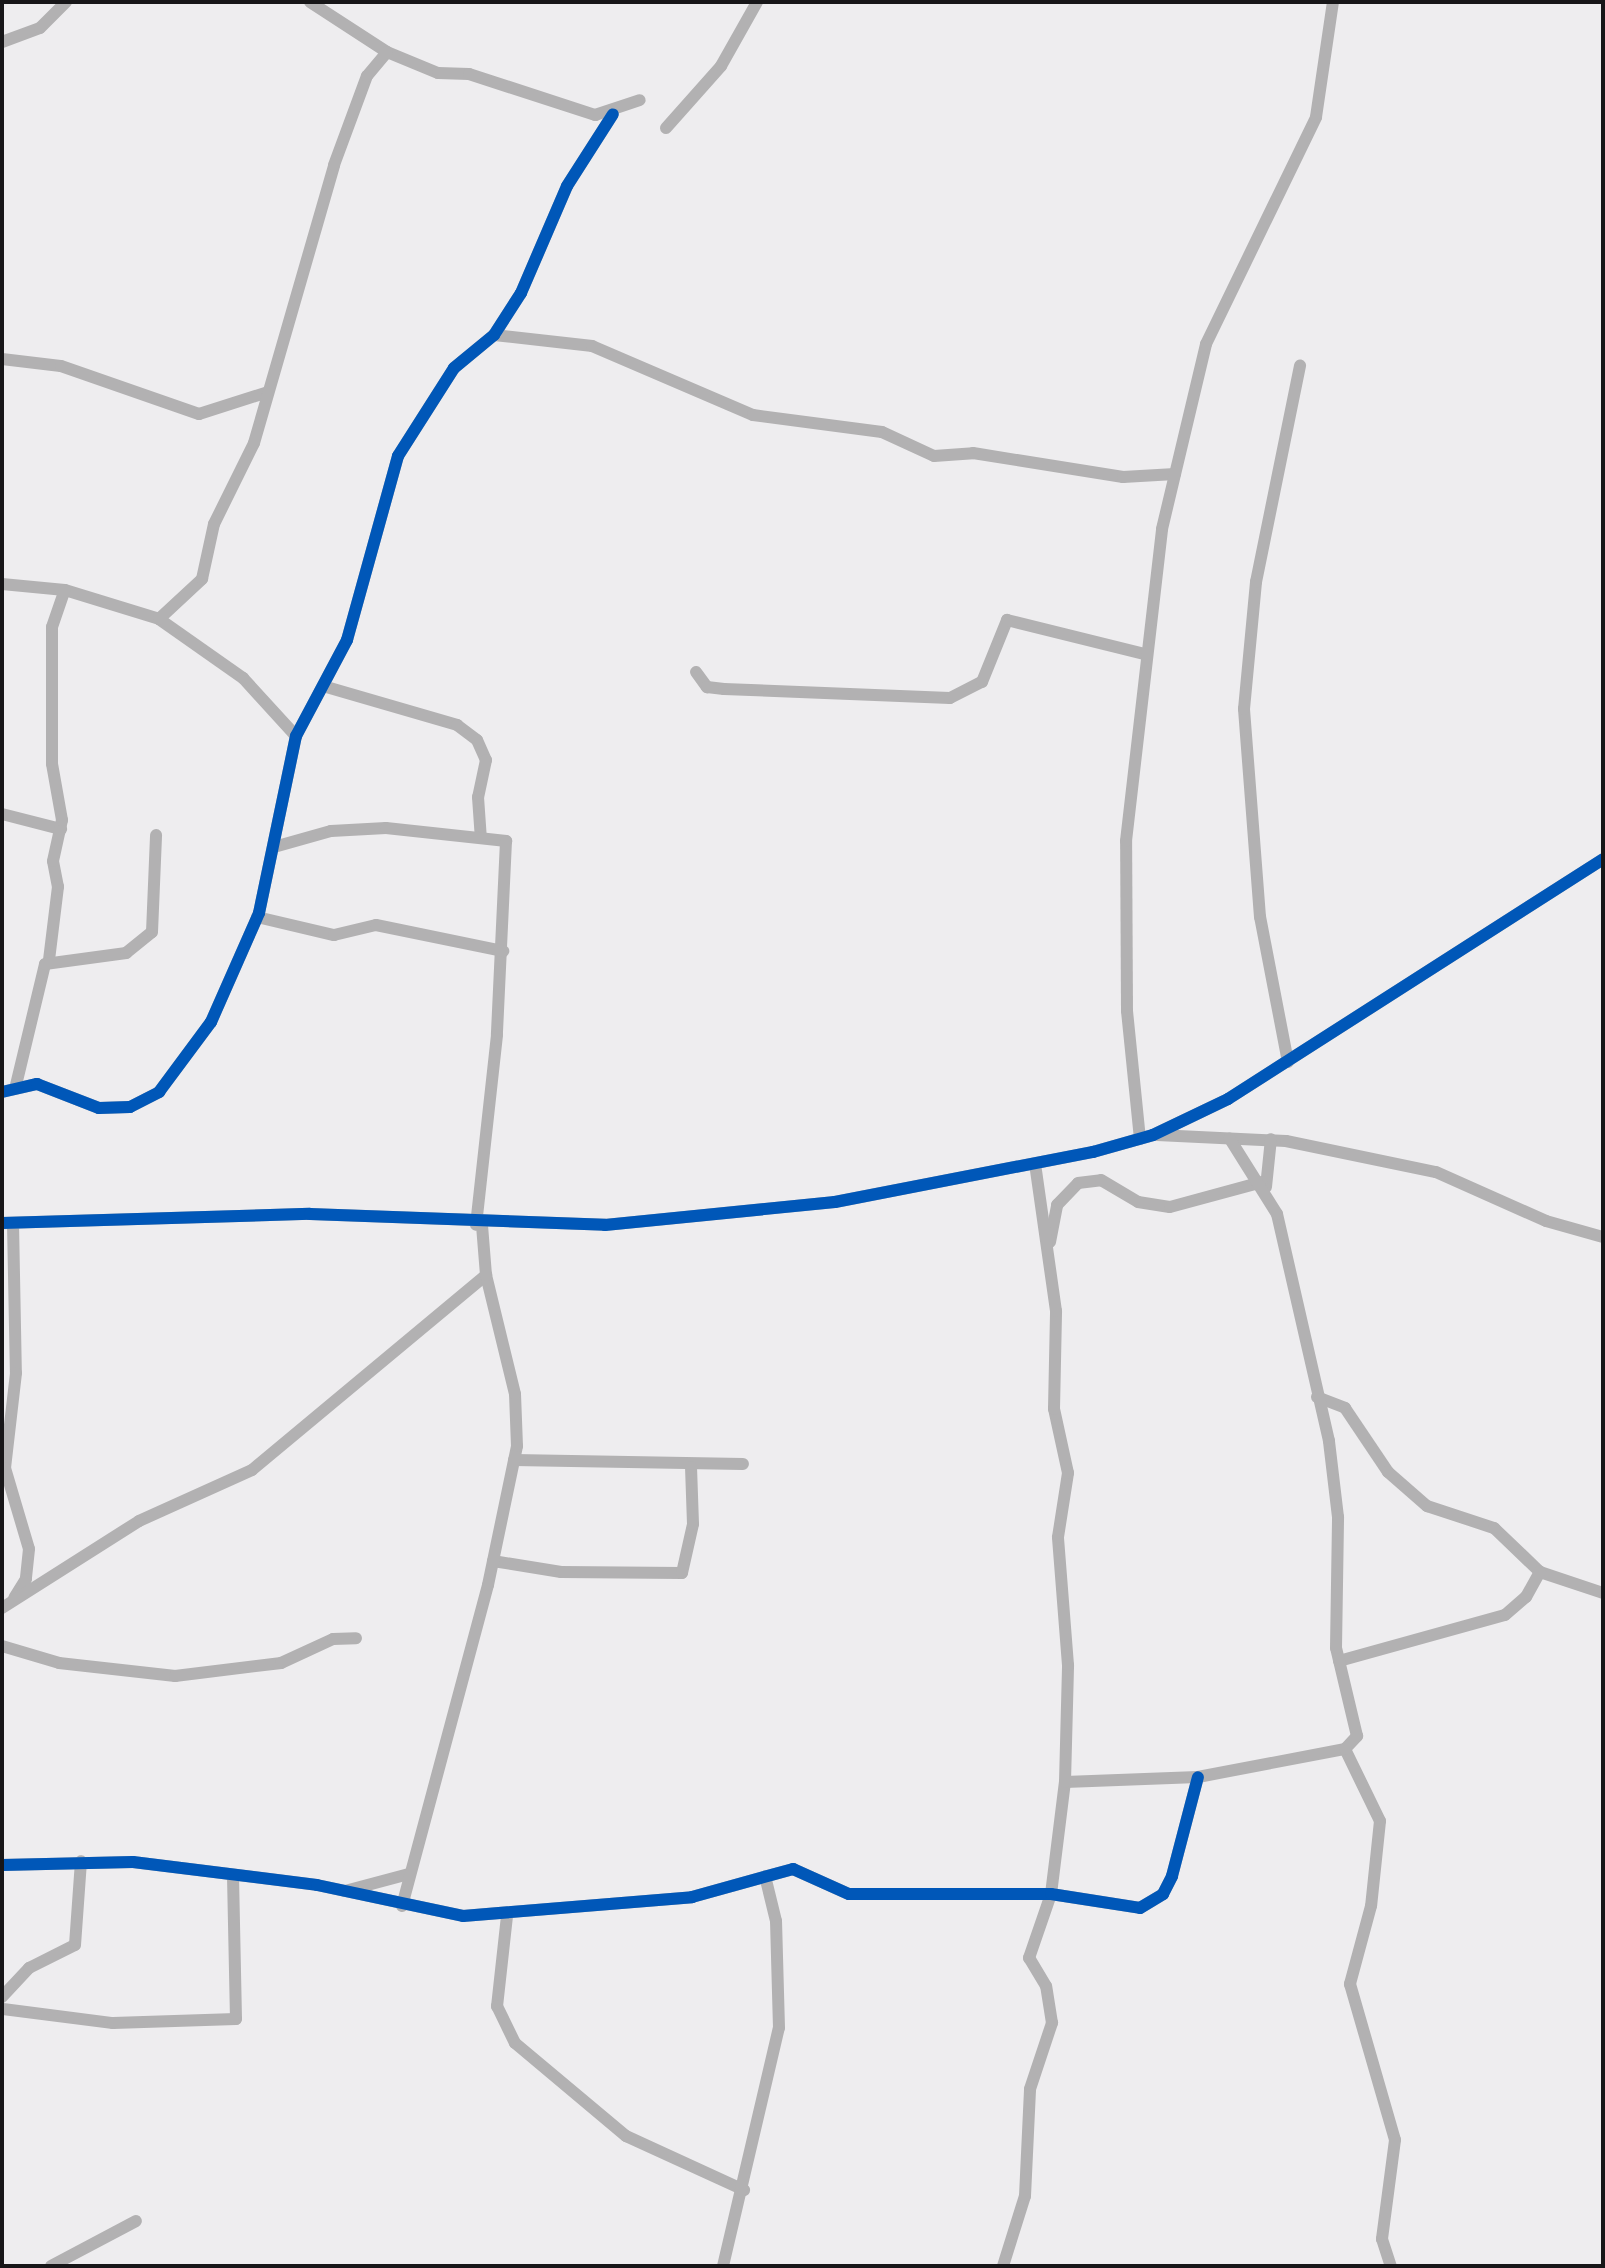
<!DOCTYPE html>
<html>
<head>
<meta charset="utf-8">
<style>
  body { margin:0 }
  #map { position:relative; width:1605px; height:2268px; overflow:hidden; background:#eeedef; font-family:"Varela Round",sans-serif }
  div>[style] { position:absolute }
  .minor>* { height:12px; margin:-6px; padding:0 6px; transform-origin:6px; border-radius:6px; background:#b2b1b2 }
  .cycleway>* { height:12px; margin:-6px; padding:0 6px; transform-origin:6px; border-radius:6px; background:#0057b8 }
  span { translate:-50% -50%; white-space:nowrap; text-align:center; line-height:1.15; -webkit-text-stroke:6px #fff; paint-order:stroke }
  .frame { position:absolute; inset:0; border:4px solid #171618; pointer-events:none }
</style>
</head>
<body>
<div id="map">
  <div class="minor">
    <i style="left:310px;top:2px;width:92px;rotate:33deg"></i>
    <i style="left:387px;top:52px;width:55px;rotate:22.4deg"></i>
    <i style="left:438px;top:73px;width:31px;rotate:2deg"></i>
    <i style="left:469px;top:74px;width:133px;rotate:18deg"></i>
    <i style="left:595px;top:115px;width:47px;rotate:-18.4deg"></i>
    <i style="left:2px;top:42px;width:40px;rotate:-20.2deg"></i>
    <i style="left:40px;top:28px;width:37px;rotate:-45deg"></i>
    <i style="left:666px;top:128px;width:83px;rotate:-48.4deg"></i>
    <i style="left:721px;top:66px;width:73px;rotate:-60.6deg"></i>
    <i style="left:494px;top:335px;width:99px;rotate:6.4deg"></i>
    <i style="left:592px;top:346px;width:175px;rotate:23.2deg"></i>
    <i style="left:753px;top:415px;width:130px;rotate:7.5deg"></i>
    <i style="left:882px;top:432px;width:57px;rotate:24.8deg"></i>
    <i style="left:934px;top:456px;width:39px;rotate:-4deg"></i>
    <i style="left:973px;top:453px;width:152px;rotate:9.1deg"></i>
    <i style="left:1123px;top:477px;width:52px;rotate:-3.3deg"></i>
    <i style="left:2px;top:359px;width:59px;rotate:6.8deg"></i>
    <i style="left:61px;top:366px;width:146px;rotate:19.2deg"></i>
    <i style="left:199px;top:414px;width:72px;rotate:-17.7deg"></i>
    <i style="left:2px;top:584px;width:63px;rotate:5.4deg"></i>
    <i style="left:65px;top:590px;width:98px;rotate:17.1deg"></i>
    <i style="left:159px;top:619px;width:103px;rotate:35.1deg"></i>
    <i style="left:243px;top:678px;width:79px;rotate:47.6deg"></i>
    <i style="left:159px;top:619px;width:59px;rotate:-42.9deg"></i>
    <i style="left:202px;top:579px;width:56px;rotate:-77.7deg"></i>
    <i style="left:214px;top:524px;width:90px;rotate:-63.7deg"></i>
    <i style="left:254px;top:443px;width:289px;rotate:-73.9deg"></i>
    <i style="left:334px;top:165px;width:95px;rotate:-69.7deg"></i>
    <i style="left:367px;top:76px;width:31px;rotate:-50deg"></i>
    <i style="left:696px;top:672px;width:19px;rotate:54deg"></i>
    <i style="left:707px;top:687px;width:17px;rotate:7deg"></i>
    <i style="left:724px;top:689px;width:226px;rotate:2.3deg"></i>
    <i style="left:950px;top:698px;width:36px;rotate:-27deg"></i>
    <i style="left:982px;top:682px;width:67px;rotate:-68deg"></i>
    <i style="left:1007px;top:620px;width:141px;rotate:13.9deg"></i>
    <i style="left:323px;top:686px;width:140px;rotate:16.2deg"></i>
    <i style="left:457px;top:725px;width:25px;rotate:37deg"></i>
    <i style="left:477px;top:740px;width:22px;rotate:66deg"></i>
    <i style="left:486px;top:760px;width:38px;rotate:102deg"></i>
    <i style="left:478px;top:797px;width:39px;rotate:86deg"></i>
    <i style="left:2px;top:814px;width:61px;rotate:14.3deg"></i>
    <i style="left:274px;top:847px;width:59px;rotate:-15.7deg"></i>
    <i style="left:331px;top:831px;width:55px;rotate:-3.1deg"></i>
    <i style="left:386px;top:828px;width:121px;rotate:6.2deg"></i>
    <i style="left:506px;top:841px;width:194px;rotate:92.7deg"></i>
    <i style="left:497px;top:1035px;width:191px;rotate:96.3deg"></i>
    <i style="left:257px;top:917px;width:79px;rotate:13.2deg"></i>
    <i style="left:334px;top:935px;width:43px;rotate:-13.4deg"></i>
    <i style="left:376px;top:925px;width:130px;rotate:11.6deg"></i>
    <i style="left:49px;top:960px;width:74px;rotate:-83deg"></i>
    <i style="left:58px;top:887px;width:26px;rotate:-101deg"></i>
    <i style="left:53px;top:861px;width:42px;rotate:-77.6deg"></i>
    <i style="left:62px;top:820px;width:57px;rotate:-100.1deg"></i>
    <i style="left:52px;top:764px;width:137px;rotate:-90deg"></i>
    <i style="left:52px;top:627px;width:39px;rotate:-71deg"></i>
    <i style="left:1288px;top:1062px;width:148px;rotate:-100.9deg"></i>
    <i style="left:1260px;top:917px;width:209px;rotate:-94.4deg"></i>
    <i style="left:1244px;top:709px;width:128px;rotate:-84.6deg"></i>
    <i style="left:1256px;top:582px;width:221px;rotate:-78.5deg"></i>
    <i style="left:16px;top:1085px;width:124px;rotate:-76.5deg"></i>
    <i style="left:45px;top:964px;width:82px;rotate:-7.7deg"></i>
    <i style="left:126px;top:953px;width:33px;rotate:-39deg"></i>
    <i style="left:152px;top:932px;width:97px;rotate:-87.6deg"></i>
    <i style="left:2px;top:1092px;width:36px;rotate:-13deg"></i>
    <i style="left:37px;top:1084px;width:66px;rotate:21.2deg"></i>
    <i style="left:99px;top:1108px;width:31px;rotate:-2deg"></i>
    <i style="left:130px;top:1107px;width:33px;rotate:-27deg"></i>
    <i style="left:159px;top:1092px;width:87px;rotate:-53.4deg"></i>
    <i style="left:211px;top:1022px;width:119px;rotate:-66.2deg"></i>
    <i style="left:259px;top:913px;width:181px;rotate:-78.2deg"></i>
    <i style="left:296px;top:736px;width:109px;rotate:-62deg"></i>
    <i style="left:347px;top:640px;width:191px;rotate:-74.5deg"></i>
    <i style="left:398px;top:456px;width:104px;rotate:-57.5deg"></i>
    <i style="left:454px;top:368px;width:52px;rotate:-39.5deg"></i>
    <i style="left:494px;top:335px;width:50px;rotate:-57.3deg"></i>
    <i style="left:521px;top:293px;width:116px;rotate:-66.7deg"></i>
    <i style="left:567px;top:186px;width:85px;rotate:-57.4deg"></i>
    <i style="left:1157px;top:1135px;width:129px;rotate:2.7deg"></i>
    <i style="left:1286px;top:1141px;width:153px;rotate:11.7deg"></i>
    <i style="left:1436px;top:1172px;width:120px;rotate:24deg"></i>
    <i style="left:1546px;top:1221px;width:59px;rotate:15.7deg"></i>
    <i style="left:1140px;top:1139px;width:129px;rotate:-95.8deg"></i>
    <i style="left:1127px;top:1011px;width:170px;rotate:-90.3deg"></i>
    <i style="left:1126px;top:841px;width:314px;rotate:-83.4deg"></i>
    <i style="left:1162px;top:529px;width:190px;rotate:-76.6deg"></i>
    <i style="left:1206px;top:344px;width:252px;rotate:-64.1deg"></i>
    <i style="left:1316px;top:117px;width:116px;rotate:-81.6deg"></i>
    <i style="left:1266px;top:1187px;width:48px;rotate:-84.1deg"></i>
    <i style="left:2px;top:1223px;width:308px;rotate:-1.7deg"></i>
    <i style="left:310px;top:1214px;width:295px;rotate:2.1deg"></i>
    <i style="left:605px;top:1225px;width:231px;rotate:-5.7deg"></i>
    <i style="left:835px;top:1202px;width:263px;rotate:-11deg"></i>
    <i style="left:1093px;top:1152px;width:62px;rotate:-15.8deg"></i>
    <i style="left:1153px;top:1135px;width:83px;rotate:-25.6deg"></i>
    <i style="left:1228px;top:1099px;width:445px;rotate:-32.6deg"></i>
    <i style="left:13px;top:1223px;width:150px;rotate:88.9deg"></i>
    <i style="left:16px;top:1373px;width:96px;rotate:96.6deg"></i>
    <i style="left:5px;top:1468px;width:84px;rotate:73.5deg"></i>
    <i style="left:29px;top:1549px;width:30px;rotate:96deg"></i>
    <i style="left:26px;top:1579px;width:22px;rotate:122deg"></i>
    <i style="left:1050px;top:1242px;width:38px;rotate:-79deg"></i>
    <i style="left:1057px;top:1205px;width:30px;rotate:-46deg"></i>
    <i style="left:1078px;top:1183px;width:23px;rotate:-7deg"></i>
    <i style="left:1101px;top:1180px;width:43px;rotate:30.7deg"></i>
    <i style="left:1138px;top:1202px;width:32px;rotate:9deg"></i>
    <i style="left:1170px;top:1207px;width:95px;rotate:-15.2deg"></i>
    <i style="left:1317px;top:1397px;width:30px;rotate:21deg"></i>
    <i style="left:1345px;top:1408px;width:77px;rotate:56.1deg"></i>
    <i style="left:1388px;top:1472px;width:52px;rotate:41.1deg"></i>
    <i style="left:1427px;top:1506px;width:71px;rotate:18.2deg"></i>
    <i style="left:1494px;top:1528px;width:64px;rotate:43.7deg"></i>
    <i style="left:1540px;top:1572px;width:66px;rotate:18.4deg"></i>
    <i style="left:514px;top:1460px;width:229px;rotate:1deg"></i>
    <i style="left:493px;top:1561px;width:69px;rotate:9.2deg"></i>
    <i style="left:561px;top:1572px;width:121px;rotate:0.5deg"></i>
    <i style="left:682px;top:1573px;width:50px;rotate:-77.3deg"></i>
    <i style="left:693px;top:1524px;width:57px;rotate:-92deg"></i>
    <i style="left:2px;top:1608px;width:162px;rotate:-32.4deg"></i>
    <i style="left:139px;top:1521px;width:124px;rotate:-24.3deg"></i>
    <i style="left:252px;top:1470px;width:305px;rotate:-39.8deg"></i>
    <i style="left:2px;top:1646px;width:59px;rotate:16.6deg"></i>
    <i style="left:59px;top:1663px;width:117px;rotate:6.4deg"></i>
    <i style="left:175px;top:1676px;width:107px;rotate:-7deg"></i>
    <i style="left:281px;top:1663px;width:57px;rotate:-24.8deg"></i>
    <i style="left:333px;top:1639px;width:23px;rotate:-2deg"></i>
    <i style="left:1339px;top:1661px;width:172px;rotate:-15.5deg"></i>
    <i style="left:1505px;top:1615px;width:28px;rotate:-41deg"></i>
    <i style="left:1526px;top:1597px;width:29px;rotate:-61deg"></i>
    <i style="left:1345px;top:1749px;width:80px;rotate:64.1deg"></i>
    <i style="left:1380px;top:1821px;width:85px;rotate:96deg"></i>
    <i style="left:1371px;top:1906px;width:81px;rotate:105.1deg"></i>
    <i style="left:1350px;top:1984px;width:162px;rotate:73.9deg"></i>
    <i style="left:1395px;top:2140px;width:100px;rotate:97.5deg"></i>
    <i style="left:1382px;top:2239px;width:28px;rotate:72deg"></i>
    <i style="left:1065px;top:1782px;width:133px;rotate:-2.2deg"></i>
    <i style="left:1198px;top:1777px;width:150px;rotate:-10.8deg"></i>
    <i style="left:1345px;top:1749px;width:18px;rotate:-47deg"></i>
    <i style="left:1357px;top:1736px;width:90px;rotate:-103.4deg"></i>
    <i style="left:1336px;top:1648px;width:131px;rotate:-89.1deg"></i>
    <i style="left:1338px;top:1517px;width:77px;rotate:-96.8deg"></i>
    <i style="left:1329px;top:1441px;width:233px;rotate:-102.9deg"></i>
    <i style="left:1277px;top:1214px;width:89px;rotate:-122.1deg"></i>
    <i style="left:2px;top:1865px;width:131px;rotate:-1.3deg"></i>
    <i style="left:133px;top:1862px;width:185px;rotate:7.1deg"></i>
    <i style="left:317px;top:1885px;width:149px;rotate:12deg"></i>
    <i style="left:463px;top:1916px;width:230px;rotate:-4.7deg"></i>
    <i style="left:692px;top:1897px;width:105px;rotate:-15.5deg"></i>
    <i style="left:793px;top:1869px;width:61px;rotate:24.1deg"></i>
    <i style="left:849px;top:1894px;width:202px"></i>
    <i style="left:1051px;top:1894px;width:90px;rotate:8.9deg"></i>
    <i style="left:1140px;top:1908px;width:27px;rotate:-31deg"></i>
    <i style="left:1163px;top:1894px;width:20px;rotate:-63deg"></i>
    <i style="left:1172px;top:1876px;width:102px;rotate:-75.3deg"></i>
    <i style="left:345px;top:1891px;width:66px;rotate:-14.9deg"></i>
    <i style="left:402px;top:1906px;width:332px;rotate:-75deg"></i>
    <i style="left:488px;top:1585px;width:142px;rotate:-78.2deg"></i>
    <i style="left:517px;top:1446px;width:52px;rotate:-92.2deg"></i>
    <i style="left:515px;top:1394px;width:122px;rotate:-103.7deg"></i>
    <i style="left:486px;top:1275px;width:50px;rotate:-94.6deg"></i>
    <i style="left:507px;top:1916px;width:91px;rotate:96.3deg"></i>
    <i style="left:497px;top:2006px;width:41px;rotate:64.1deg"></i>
    <i style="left:515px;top:2043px;width:145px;rotate:40deg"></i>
    <i style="left:626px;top:2136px;width:130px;rotate:24.6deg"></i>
    <i style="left:2px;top:1997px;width:40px;rotate:-47deg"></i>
    <i style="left:29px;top:1968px;width:51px;rotate:-26.6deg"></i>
    <i style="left:75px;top:1945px;width:84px;rotate:-85.9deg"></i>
    <i style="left:3px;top:2009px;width:111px;rotate:7.3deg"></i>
    <i style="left:113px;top:2023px;width:123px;rotate:-1.9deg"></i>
    <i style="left:236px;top:2019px;width:143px;rotate:-91.2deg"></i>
    <i style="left:51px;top:2266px;width:96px;rotate:-27.9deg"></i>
    <i style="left:723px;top:2266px;width:244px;rotate:-76.8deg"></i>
    <i style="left:779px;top:2028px;width:107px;rotate:-91.6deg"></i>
    <i style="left:776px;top:1921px;width:46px;rotate:-103.7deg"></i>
    <i style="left:1003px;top:2266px;width:73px;rotate:-72.6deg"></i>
    <i style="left:1025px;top:2196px;width:107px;rotate:-87.3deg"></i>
    <i style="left:1030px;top:2089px;width:70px;rotate:-71.6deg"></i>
    <i style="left:1052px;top:2023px;width:37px;rotate:-99deg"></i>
    <i style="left:1046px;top:1986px;width:33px;rotate:-121deg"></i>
    <i style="left:1029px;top:1958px;width:68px;rotate:-71deg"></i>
    <i style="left:1051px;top:1894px;width:113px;rotate:-82.9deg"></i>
    <i style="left:1065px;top:1782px;width:117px;rotate:-88.5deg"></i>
    <i style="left:1068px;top:1665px;width:128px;rotate:-94.5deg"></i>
    <i style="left:1058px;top:1537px;width:65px;rotate:-81.1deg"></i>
    <i style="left:1068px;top:1473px;width:66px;rotate:-102.3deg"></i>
    <i style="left:1054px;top:1409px;width:98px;rotate:-88.8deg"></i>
    <i style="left:1056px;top:1311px;width:148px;rotate:-98.1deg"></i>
  </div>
  <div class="cycleway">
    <i style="left:2px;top:1092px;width:36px;rotate:-13deg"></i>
    <i style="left:37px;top:1084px;width:66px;rotate:21.2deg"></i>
    <i style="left:99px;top:1108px;width:31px;rotate:-2deg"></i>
    <i style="left:130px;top:1107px;width:33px;rotate:-27deg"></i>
    <i style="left:159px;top:1092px;width:87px;rotate:-53.4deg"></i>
    <i style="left:211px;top:1022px;width:119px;rotate:-66.2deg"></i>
    <i style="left:259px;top:913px;width:181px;rotate:-78.2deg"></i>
    <i style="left:296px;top:736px;width:109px;rotate:-62deg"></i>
    <i style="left:347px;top:640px;width:191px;rotate:-74.5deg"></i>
    <i style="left:398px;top:456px;width:104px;rotate:-57.5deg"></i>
    <i style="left:454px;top:368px;width:52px;rotate:-39.5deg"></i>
    <i style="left:494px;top:335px;width:50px;rotate:-57.3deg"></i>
    <i style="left:521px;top:293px;width:116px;rotate:-66.7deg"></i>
    <i style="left:567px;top:186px;width:85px;rotate:-57.4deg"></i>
    <i style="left:2px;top:1223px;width:308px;rotate:-1.7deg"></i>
    <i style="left:310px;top:1214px;width:295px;rotate:2.1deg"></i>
    <i style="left:605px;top:1225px;width:231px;rotate:-5.7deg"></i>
    <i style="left:835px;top:1202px;width:263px;rotate:-11deg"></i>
    <i style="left:1093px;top:1152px;width:62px;rotate:-15.8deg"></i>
    <i style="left:1153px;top:1135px;width:83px;rotate:-25.6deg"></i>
    <i style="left:1228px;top:1099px;width:445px;rotate:-32.6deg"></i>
    <i style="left:2px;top:1865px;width:131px;rotate:-1.3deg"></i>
    <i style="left:133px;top:1862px;width:185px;rotate:7.1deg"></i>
    <i style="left:317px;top:1885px;width:149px;rotate:12deg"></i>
    <i style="left:463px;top:1916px;width:230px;rotate:-4.7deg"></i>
    <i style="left:692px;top:1897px;width:105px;rotate:-15.5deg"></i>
    <i style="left:793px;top:1869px;width:61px;rotate:24.1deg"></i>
    <i style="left:849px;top:1894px;width:202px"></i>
    <i style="left:1051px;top:1894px;width:90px;rotate:8.9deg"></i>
    <i style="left:1140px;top:1908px;width:27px;rotate:-31deg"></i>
    <i style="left:1163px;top:1894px;width:20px;rotate:-63deg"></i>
    <i style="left:1172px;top:1876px;width:102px;rotate:-75.3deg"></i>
  </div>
  <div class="frame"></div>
</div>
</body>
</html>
